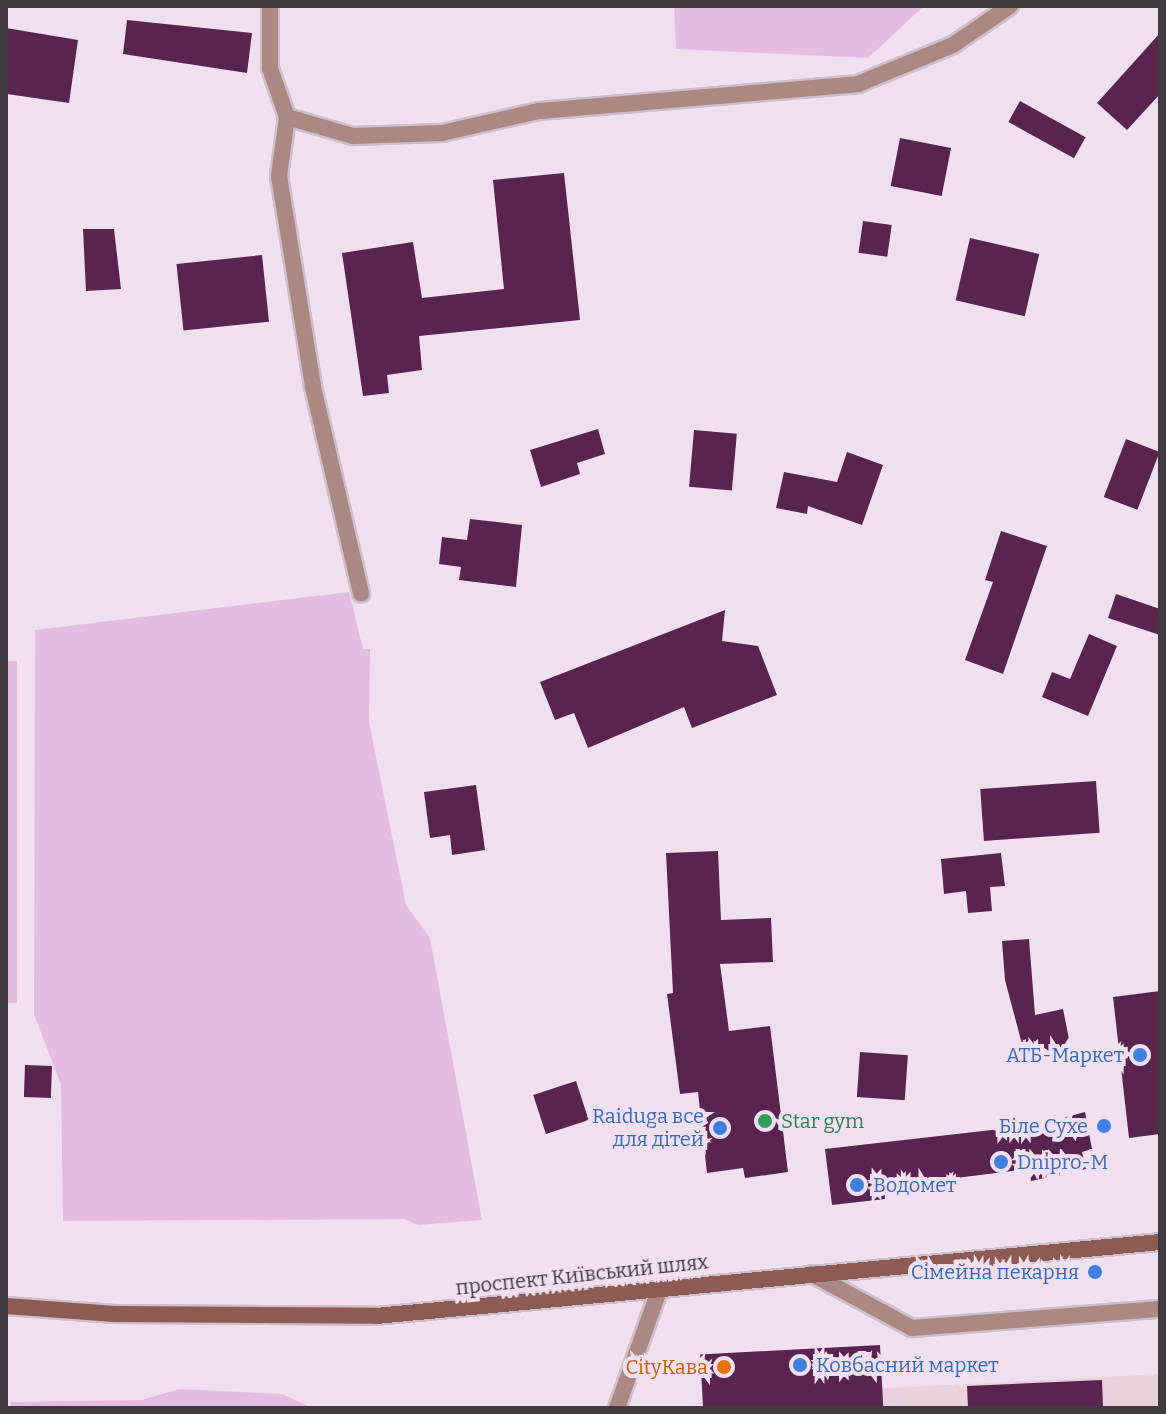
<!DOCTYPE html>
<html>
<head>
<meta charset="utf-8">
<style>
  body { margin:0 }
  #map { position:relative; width:1166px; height:1414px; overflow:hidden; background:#f0e0ef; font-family:Bitter,serif }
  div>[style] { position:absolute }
  .commercial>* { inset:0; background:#e9d2de }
  .green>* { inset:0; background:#e4bce1; transform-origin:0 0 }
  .building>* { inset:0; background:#5a2451; transform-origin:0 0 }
  .roads { filter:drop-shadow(2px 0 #cdbfcc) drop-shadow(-2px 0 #cdbfcc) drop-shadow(0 2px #cdbfcc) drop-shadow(0 -2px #cdbfcc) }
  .service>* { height:16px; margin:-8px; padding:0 8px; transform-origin:8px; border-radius:8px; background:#ac8883 }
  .minor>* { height:16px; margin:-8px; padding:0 8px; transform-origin:8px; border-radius:8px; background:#ac8883 }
  .secondary>* { height:16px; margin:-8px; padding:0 8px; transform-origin:8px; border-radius:8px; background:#8d5a54 }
  .dots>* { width:22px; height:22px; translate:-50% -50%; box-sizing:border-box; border:4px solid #f0e0ef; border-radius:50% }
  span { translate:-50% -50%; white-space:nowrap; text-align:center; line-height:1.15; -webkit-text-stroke:8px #f0e0ef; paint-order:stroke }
  .shop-label { font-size:20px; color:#366cbe }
  .right { translate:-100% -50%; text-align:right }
  .left { translate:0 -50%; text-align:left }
  .leisure-label { font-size:20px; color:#27864d }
  .street-label { font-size:20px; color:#403a40 }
  .food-label { font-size:20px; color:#c56008 }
  .frame { position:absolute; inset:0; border:8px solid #403a40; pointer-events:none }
</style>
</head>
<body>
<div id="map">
  <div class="commercial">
    <i style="clip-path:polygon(1160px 1374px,1160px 1408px,687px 1404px,887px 1388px)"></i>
  </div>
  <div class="green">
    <i style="clip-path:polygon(674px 6px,924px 6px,868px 58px,676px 49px)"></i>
    <i style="clip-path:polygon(349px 592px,363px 649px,370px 649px,369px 722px,406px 905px,430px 938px,482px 1220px,418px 1225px,404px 1219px,63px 1221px,61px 1085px,34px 1014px,35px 630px)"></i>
    <i style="left:6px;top:661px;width:11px;height:342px"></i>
    <i style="clip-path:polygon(179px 1389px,282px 1394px,312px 1408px,10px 1408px,11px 1402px,142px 1400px)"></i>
  </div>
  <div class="building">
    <i style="clip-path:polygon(127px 20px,252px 33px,247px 73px,123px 54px)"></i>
    <i style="clip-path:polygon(6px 28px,78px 40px,69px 103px,7px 94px)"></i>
    <i style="clip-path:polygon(1160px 33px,1160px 94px,1127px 130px,1097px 103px)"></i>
    <i style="left:1020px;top:101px;width:75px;height:24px;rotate:29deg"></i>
    <i style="left:900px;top:138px;width:52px;height:49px;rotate:11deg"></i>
    <i style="clip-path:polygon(564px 173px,580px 320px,419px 336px,422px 370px,387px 375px,389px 393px,363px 396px,342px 253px,413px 242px,422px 298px,504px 289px,493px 180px)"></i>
    <i style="left:863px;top:221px;width:29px;height:32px;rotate:8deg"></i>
    <i style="clip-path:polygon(83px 229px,114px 229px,121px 289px,86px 291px)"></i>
    <i style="left:970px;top:238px;width:71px;height:64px;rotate:13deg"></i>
    <i style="left:262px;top:255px;width:67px;height:86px;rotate:84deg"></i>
    <i style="clip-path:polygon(598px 429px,605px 454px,577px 463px,580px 474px,541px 487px,530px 450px)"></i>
    <i style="left:694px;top:430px;width:43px;height:57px;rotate:5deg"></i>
    <i style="left:1126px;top:439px;width:36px;height:62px;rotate:21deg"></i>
    <i style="clip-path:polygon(847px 452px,883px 465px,862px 525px,808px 506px,807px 514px,776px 508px,784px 472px,837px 482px)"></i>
    <i style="clip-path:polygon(470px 519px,522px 525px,516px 587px,459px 580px,461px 567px,439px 564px,442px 537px,467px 540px)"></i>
    <i style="clip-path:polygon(1001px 531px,1047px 546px,1003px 674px,965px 660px,993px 582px,985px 580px)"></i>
    <i style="clip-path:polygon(1116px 594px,1160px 609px,1160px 635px,1108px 618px)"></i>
    <i style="clip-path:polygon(725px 610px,722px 641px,758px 646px,777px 695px,692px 728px,684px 707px,588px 748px,574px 713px,555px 720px,540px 682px)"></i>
    <i style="clip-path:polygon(1089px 634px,1117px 646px,1088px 716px,1042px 697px,1052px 672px,1070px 679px)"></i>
    <i style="left:1096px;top:781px;width:52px;height:116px;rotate:86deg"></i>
    <i style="clip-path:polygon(476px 785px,485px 850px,452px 855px,450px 835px,430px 838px,424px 792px)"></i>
    <i style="clip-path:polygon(718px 851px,721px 920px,771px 918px,773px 962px,720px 964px,729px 1031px,770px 1026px,788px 1172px,745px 1178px,743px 1168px,707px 1173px,698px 1092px,680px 1094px,667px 994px,673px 993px,666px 853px)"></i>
    <i style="clip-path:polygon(1001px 853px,1005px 886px,990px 887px,992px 911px,968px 913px,966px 891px,944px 894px,941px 859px)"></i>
    <i style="clip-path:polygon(1029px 939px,1035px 1015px,1063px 1009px,1071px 1049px,1026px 1059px,1005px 980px,1002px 941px)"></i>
    <i style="clip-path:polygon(1160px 991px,1160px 1134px,1129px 1138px,1113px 997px)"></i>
    <i style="left:860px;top:1052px;width:48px;height:45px;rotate:4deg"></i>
    <i style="left:25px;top:1065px;width:27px;height:32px;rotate:2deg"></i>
    <i style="left:576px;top:1081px;width:41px;height:45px;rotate:72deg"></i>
    <i style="clip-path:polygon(1085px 1112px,1092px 1149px,1082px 1152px,1086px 1169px,1031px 1181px,1029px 1169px,884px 1187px,885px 1199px,832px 1205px,825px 1149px,1036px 1125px)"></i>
    <i style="left:880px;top:1345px;width:63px;height:180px;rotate:87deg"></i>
    <i style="clip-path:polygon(1102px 1380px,1103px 1408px,968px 1408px,967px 1386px)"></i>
  </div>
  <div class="roads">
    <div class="service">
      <i style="left:287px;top:117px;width:69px;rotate:16.1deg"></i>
      <i style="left:353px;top:136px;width:89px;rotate:-1.9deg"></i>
      <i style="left:442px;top:133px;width:99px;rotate:-12.8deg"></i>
      <i style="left:539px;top:111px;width:320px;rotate:-4.8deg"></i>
      <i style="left:812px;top:1274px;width:114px;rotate:28.4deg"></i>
      <i style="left:912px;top:1328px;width:249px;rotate:-4.4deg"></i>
    </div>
    <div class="minor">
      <i style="left:270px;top:6px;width:62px;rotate:90deg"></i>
      <i style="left:270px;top:68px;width:52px;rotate:70.9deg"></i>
      <i style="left:287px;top:117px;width:60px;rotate:97.7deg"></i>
      <i style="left:279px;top:176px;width:214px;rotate:80.8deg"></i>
      <i style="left:313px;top:387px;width:212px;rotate:76.9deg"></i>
      <i style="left:858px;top:84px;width:103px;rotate:-22.3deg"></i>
      <i style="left:953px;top:45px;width:69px;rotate:-34.4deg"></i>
      <i style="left:617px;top:1408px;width:127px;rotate:-70.3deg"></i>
    </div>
    <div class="secondary">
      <i style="left:6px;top:1306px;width:109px;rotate:4.2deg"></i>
      <i style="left:115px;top:1314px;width:261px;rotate:0.4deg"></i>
      <i style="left:376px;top:1316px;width:787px;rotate:-5.39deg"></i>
    </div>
  </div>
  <div class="dots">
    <i style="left:1140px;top:1055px;background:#3f7fe0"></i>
    <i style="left:765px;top:1121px;background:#2e9e5b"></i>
    <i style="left:1104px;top:1126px;background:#3f7fe0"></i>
    <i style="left:720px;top:1128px;background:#3f7fe0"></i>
    <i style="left:1001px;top:1162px;background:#3f7fe0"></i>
    <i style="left:857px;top:1185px;background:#3f7fe0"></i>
    <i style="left:1095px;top:1272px;background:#3f7fe0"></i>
    <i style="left:800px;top:1365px;background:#3f7fe0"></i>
    <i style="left:724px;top:1367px;background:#e8710a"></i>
  </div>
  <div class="shop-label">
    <span class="right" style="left:1124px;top:1055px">АТБ-Маркет</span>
    <span class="right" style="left:704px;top:1128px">Raiduga все<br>для дітей</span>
    <span class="right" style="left:1088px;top:1126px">Біле Сухе</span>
    <span class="left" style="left:1017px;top:1162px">Dnipro-M</span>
    <span class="left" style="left:873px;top:1185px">Водомет</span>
    <span class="right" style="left:1079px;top:1272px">Сімейна пекарня</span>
    <span class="left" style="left:816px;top:1365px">Ковбасний маркет</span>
  </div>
  <div class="leisure-label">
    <span class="left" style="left:781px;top:1121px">Star gym</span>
  </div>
  <div class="street-label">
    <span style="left:582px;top:1275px;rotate:-6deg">проспект Київський шлях</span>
  </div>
  <div class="food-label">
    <span class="right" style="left:708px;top:1367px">CityКава</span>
  </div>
  <div class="frame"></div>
</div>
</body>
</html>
